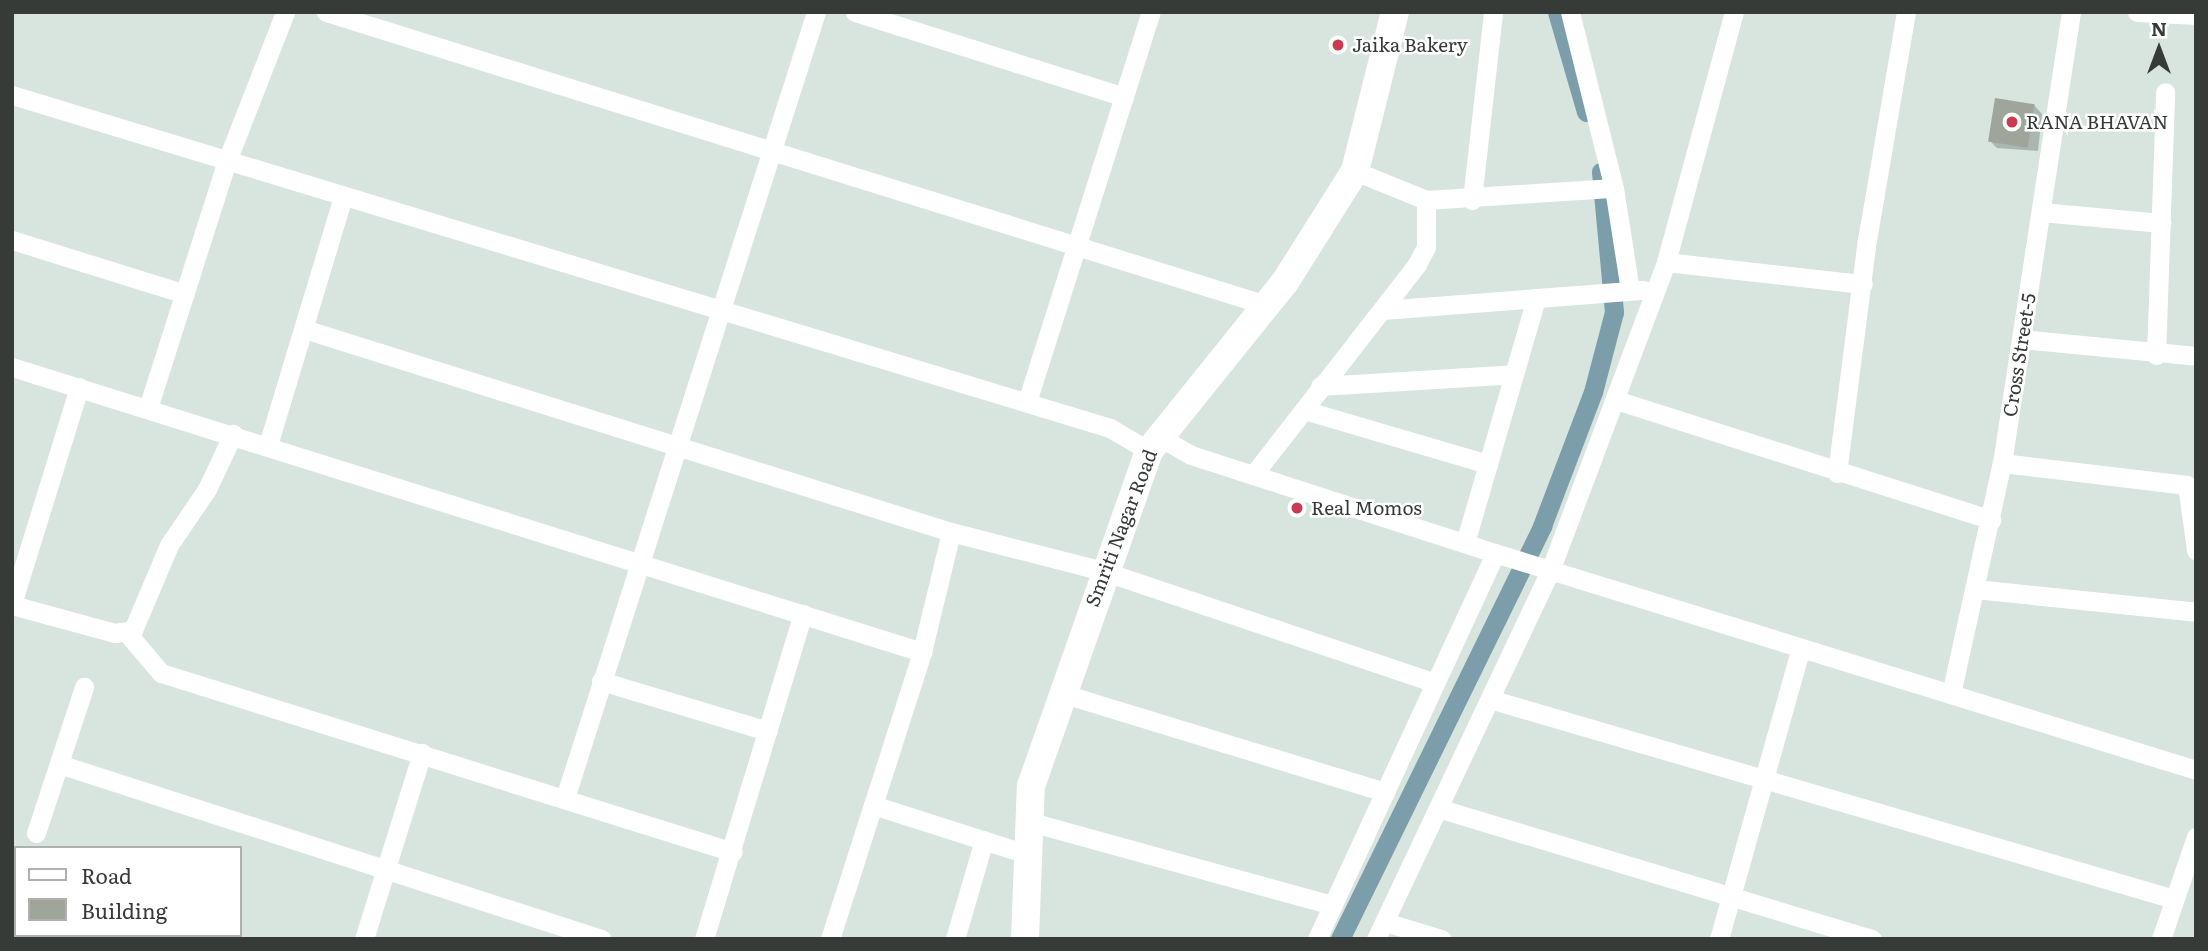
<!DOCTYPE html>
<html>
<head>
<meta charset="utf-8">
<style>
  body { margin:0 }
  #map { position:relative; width:2208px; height:951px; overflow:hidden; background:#d8e4de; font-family:Literata,serif }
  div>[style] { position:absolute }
  .shadow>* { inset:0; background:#0003 }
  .canal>* { height:19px; margin:-9.5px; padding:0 9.5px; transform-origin:9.5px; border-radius:9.5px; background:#7c9eab }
  .building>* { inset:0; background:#9fa59b; transform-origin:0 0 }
  .street>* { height:19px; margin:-9.5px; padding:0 9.5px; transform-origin:9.5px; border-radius:9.5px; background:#fff }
  .secondary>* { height:28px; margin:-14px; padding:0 14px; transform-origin:14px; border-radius:14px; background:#fff }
  .dots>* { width:19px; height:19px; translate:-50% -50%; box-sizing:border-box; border:4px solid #fff; border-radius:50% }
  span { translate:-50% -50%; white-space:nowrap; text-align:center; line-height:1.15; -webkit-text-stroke:5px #fff; paint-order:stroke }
  .poi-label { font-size:19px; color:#363b38 }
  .left { translate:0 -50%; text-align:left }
  .street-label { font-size:19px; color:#363b38 }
  .frame { position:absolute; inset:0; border:14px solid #363b38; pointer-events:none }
  .legend { position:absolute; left:14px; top:846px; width:228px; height:91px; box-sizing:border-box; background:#fff; border:2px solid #afb1af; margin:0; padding:9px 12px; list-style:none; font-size:21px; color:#363b38 }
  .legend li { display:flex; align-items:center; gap:14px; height:35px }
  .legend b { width:35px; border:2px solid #afb1af }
  .north { position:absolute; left:2124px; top:14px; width:70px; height:70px; -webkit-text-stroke:5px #fff; paint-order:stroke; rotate:0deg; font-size:19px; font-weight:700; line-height:28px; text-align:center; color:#363b38 }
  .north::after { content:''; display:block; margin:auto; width:24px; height:32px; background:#363b38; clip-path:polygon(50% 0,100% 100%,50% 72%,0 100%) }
</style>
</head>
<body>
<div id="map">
  <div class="shadow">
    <i style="clip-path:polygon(2034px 105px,2042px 114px,2038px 151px,1997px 148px,1989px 140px)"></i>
  </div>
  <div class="canal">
    <i style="left:1557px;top:12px;width:104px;rotate:73.8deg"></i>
    <i style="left:1340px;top:939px;width:460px;rotate:-63.9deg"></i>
    <i style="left:1542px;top:526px;width:143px;rotate:-69.2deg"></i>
    <i style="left:1593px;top:392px;width:83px;rotate:-75.3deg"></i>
    <i style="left:1614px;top:312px;width:141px;rotate:-95.3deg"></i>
  </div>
  <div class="building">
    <i style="left:1995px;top:98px;width:40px;height:44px;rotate:9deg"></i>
  </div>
  <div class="street">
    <i style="left:326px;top:12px;width:985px;rotate:17.31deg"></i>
    <i style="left:855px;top:12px;width:282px;rotate:17.5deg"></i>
    <i style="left:1570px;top:12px;width:181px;rotate:76deg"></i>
    <i style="left:1614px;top:188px;width:103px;rotate:81.1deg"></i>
    <i style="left:2137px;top:12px;width:59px;rotate:2.9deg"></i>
    <i style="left:12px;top:95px;width:1147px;rotate:16.87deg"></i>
    <i style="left:1110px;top:428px;width:45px;rotate:30.5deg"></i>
    <i style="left:1355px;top:171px;width:77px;rotate:22.2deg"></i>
    <i style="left:1426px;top:200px;width:188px;rotate:-3.7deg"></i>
    <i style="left:1472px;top:200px;width:189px;rotate:-83.6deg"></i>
    <i style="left:2041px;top:212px;width:121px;rotate:5.2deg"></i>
    <i style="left:12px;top:240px;width:181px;rotate:17.3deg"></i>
    <i style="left:1666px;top:262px;width:198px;rotate:6.4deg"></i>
    <i style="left:1382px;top:310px;width:262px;rotate:-4.4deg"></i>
    <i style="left:304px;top:329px;width:678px;rotate:17.42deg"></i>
    <i style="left:951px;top:532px;width:157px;rotate:14.4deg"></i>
    <i style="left:1103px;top:571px;width:350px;rotate:18.6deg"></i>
    <i style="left:2021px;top:339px;width:176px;rotate:5.5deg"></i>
    <i style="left:2156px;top:355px;width:263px;rotate:-88deg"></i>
    <i style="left:12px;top:367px;width:954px;rotate:17.39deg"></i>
    <i style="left:1320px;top:386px;width:194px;rotate:-3.5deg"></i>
    <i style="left:1616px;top:400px;width:394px;rotate:17.7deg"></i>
    <i style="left:1027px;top:402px;width:409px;rotate:-72.4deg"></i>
    <i style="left:148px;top:408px;width:259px;rotate:-72.3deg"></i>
    <i style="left:227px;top:161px;width:160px;rotate:-68.7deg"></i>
    <i style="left:1304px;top:410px;width:192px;rotate:16.4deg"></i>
    <i style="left:1158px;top:436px;width:38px;rotate:30deg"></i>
    <i style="left:1191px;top:455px;width:319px;rotate:17.9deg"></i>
    <i style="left:1495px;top:553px;width:734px;rotate:17.2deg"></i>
    <i style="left:268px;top:445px;width:260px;rotate:-73.2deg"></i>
    <i style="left:2002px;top:463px;width:186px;rotate:6.8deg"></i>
    <i style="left:2187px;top:485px;width:66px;rotate:82.1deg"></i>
    <i style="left:1837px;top:473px;width:235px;rotate:-82.7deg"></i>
    <i style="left:1867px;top:240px;width:231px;rotate:-80.3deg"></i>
    <i style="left:1253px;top:475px;width:267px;rotate:-52.1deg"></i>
    <i style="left:1417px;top:264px;width:19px;rotate:-62deg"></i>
    <i style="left:1426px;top:247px;width:47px;rotate:-90deg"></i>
    <i style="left:1465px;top:543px;width:255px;rotate:-73.8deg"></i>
    <i style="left:1975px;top:589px;width:222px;rotate:5.9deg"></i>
    <i style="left:12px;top:604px;width:227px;rotate:-72.8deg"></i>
    <i style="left:12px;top:605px;width:107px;rotate:15.2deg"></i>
    <i style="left:115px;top:633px;width:18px;rotate:-9deg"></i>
    <i style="left:133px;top:630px;width:92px;rotate:-67deg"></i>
    <i style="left:169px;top:545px;width:68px;rotate:-55.8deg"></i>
    <i style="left:207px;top:489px;width:61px;rotate:-64.7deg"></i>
    <i style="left:127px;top:633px;width:52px;rotate:49.6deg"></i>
    <i style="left:161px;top:673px;width:599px;rotate:17.38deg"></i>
    <i style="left:601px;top:681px;width:174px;rotate:16.7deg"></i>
    <i style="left:1061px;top:693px;width:339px;rotate:17deg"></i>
    <i style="left:1951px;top:694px;width:237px;rotate:-77.6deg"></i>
    <i style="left:2002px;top:463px;width:456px;rotate:-81.3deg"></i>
    <i style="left:1493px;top:700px;width:709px;rotate:16.29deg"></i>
    <i style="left:59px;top:764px;width:570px;rotate:17.89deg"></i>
    <i style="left:565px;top:798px;width:825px;rotate:-72.29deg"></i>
    <i style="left:873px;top:805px;width:162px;rotate:17.7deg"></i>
    <i style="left:1441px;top:809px;width:450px;rotate:16.8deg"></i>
    <i style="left:1027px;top:821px;width:317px;rotate:15.4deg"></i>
    <i style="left:36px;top:833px;width:154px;rotate:-71.8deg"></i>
    <i style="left:1385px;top:922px;width:59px;rotate:16.9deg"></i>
    <i style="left:364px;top:939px;width:195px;rotate:-72.7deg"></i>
    <i style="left:704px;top:939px;width:340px;rotate:-73.1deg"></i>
    <i style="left:830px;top:939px;width:301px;rotate:-72.2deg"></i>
    <i style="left:922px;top:652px;width:123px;rotate:-76.4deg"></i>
    <i style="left:955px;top:939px;width:103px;rotate:-73.7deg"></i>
    <i style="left:1317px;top:939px;width:425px;rotate:-65.2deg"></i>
    <i style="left:1376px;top:939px;width:407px;rotate:-64.7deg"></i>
    <i style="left:1550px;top:571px;width:330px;rotate:-69.4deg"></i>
    <i style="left:1666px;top:262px;width:259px;rotate:-74.8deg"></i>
    <i style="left:1719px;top:939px;width:299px;rotate:-74.3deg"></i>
    <i style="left:2161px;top:939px;width:108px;rotate:-71.1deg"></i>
  </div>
  <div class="secondary">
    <i style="left:1025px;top:939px;width:153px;rotate:-87.8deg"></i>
    <i style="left:1031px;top:786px;width:355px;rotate:-70.6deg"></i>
    <i style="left:1149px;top:451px;width:217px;rotate:-51.2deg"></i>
    <i style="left:1285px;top:282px;width:131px;rotate:-57.8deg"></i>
    <i style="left:1355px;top:171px;width:164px;rotate:-75.9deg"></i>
  </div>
  <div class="dots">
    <i style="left:1338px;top:45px;background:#ca3a50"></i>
    <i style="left:2012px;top:122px;background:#ca3a50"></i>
    <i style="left:1297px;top:508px;background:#ca3a50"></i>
  </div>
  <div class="poi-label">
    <span class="left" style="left:1352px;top:45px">Jaika Bakery</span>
    <span class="left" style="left:2026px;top:122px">RANA BHAVAN</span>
    <span class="left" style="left:1311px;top:508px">Real Momos</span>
  </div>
  <div class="street-label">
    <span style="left:2019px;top:355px;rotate:-81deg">Cross Street-5</span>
    <span style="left:1121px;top:528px;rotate:-69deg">Smriti Nagar Road</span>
  </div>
  <div class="frame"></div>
  <ul class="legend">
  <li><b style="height:9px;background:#fff"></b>Road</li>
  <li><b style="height:19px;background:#9fa59b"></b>Building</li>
  </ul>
  <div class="north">N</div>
</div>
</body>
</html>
